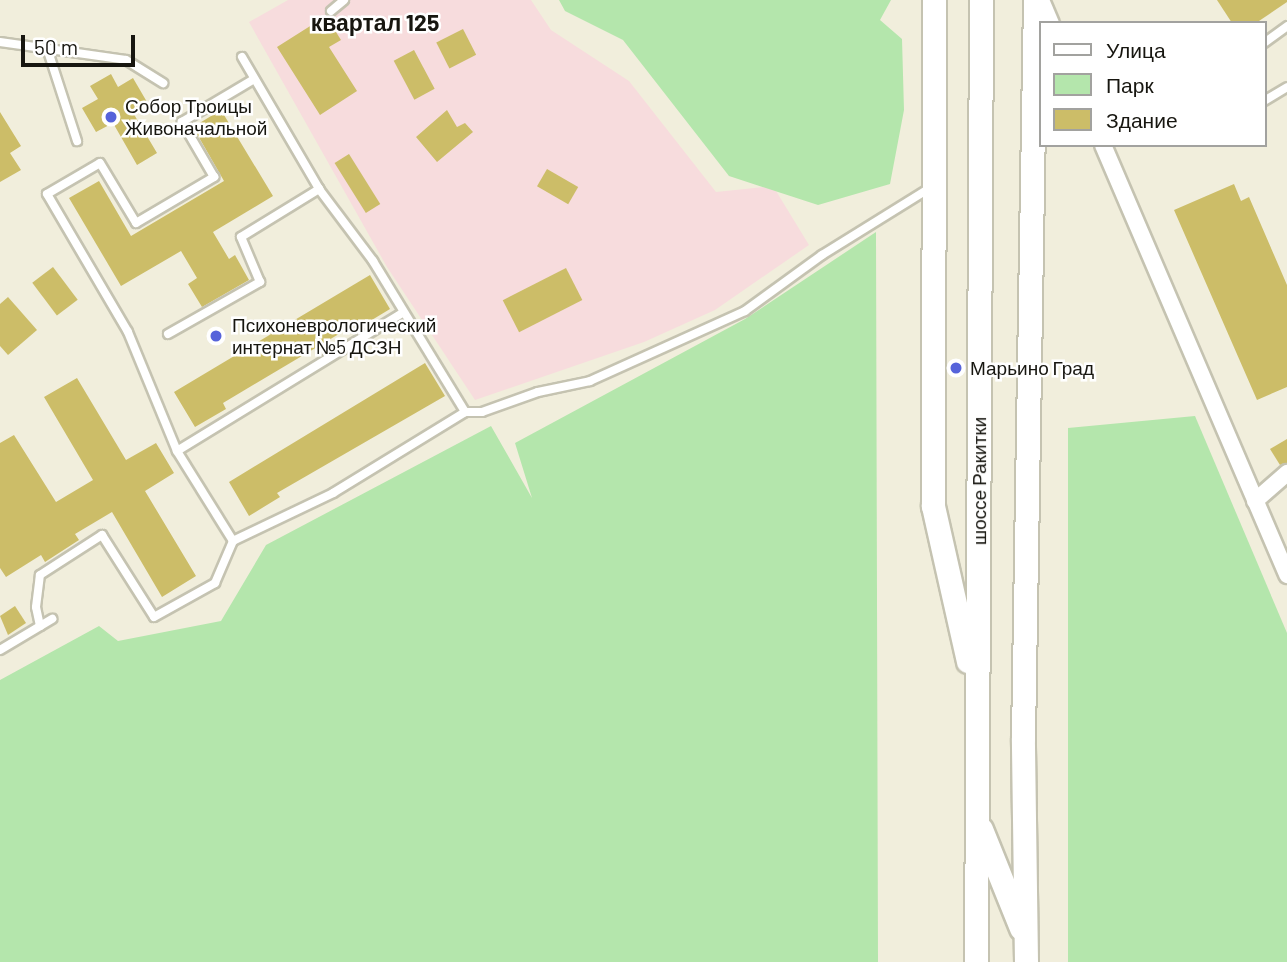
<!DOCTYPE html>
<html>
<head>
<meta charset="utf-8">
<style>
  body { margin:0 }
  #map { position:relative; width:1287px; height:962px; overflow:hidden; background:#f1eedc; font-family:Barlow,sans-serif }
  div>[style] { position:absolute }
  .education>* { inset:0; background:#f7dcdd }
  .green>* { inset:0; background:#b4e6ac }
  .building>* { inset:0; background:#ccbd68; transform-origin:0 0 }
  .roads { filter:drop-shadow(2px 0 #c5c3b1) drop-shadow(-2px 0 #c5c3b1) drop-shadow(0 2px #c5c3b1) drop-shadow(0 -2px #c5c3b1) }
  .lane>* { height:8px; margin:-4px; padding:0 4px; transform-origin:4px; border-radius:4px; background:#fff }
  .street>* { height:16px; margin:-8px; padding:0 8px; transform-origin:8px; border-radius:8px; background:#fff }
  .secondary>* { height:23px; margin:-11.5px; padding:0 11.5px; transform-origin:11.5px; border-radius:11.5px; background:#fff }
  .dots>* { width:19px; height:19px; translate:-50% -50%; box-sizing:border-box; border:4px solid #fff; border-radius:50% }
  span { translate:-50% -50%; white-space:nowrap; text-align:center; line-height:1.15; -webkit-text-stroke:5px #fff; paint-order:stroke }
  .poi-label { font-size:19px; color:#171610 }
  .left { translate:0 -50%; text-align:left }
  .street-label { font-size:19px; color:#171610 }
  .quarter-label { font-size:23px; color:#171610; font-weight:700 }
  .legend { position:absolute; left:1039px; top:21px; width:228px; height:126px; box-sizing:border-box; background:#fff; border:2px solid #a2a29f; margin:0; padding:9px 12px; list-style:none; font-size:21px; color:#171610 }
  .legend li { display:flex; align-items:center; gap:14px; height:35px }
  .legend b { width:35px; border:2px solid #a2a29f }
  .scale { position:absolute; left:21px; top:35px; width:114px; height:32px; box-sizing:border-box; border:4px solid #171610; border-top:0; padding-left:9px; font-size:21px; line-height:24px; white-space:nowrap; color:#171610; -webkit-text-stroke:5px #fff; paint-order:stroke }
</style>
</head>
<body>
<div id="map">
  <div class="education">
    <i style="clip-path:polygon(288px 0,531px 0,551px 30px,629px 81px,716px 192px,773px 186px,809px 245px,715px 310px,644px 342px,475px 400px,387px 267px,249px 22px)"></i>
  </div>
  <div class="green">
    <i style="clip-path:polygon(559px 0,891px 0,880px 20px,902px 39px,904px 110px,890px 184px,818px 205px,729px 176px,623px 40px,565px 11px)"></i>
    <i style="clip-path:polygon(876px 232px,878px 962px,0 962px,0 680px,99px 626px,118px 641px,221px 621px,266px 545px,491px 426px,532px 498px,515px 443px,745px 319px)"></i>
    <i style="clip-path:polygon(1195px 416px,1287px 633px,1287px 962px,1068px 962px,1068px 428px)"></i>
  </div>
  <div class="building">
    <i style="clip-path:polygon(1217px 0,1287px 0,1287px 2px,1256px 23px,1232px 23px)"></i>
    <i style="clip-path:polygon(326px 16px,341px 40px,329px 47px,357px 91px,320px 115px,277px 47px)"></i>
    <i style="left:463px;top:29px;width:29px;height:30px;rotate:63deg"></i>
    <i style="left:414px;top:50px;width:44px;height:23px;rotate:62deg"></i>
    <i style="clip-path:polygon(111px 74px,118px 87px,133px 78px,147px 102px,132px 111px,157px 153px,137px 165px,113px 123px,96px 132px,82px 108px,98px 99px,90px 86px)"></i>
    <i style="clip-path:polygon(221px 110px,273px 196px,213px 232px,229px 259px,235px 255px,249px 280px,202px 307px,188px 284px,197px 278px,181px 251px,121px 286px,69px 198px,99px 181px,131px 236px,224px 181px,193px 127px)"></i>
    <i style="clip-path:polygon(447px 110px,457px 127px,465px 123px,473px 132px,437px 162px,416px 137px)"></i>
    <i style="clip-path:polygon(0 112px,21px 146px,10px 153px,21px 170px,0 182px)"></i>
    <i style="left:349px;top:154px;width:59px;height:17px;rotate:58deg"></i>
    <i style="left:547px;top:169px;width:36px;height:20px;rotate:30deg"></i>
    <i style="clip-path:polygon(1234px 184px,1241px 201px,1249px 197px,1287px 285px,1287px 387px,1257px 400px,1174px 210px)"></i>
    <i style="left:53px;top:267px;width:41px;height:26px;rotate:53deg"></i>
    <i style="left:566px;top:268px;width:36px;height:71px;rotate:63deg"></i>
    <i style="clip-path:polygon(370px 275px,390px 309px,352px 332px,349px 328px,223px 403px,226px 409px,195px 427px,174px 392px)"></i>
    <i style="clip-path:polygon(8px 297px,37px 330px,8px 355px,0 346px,0 304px)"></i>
    <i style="clip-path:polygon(425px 363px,445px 396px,277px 493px,280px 497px,249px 516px,229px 482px)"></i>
    <i style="clip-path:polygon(77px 378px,126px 460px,156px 443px,174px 473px,145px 491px,196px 576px,162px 597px,112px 512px,75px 534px,79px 540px,45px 562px,41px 555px,6px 577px,0 568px,0 443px,14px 435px,56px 502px,93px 480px,44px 397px)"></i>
    <i style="clip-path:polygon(1287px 439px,1287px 463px,1280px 465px,1270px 449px)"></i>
    <i style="clip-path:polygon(15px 606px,26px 623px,8px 635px,0 616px)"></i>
  </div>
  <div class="roads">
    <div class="lane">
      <i style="left:331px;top:11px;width:17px;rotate:-40deg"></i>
      <i style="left:0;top:42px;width:127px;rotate:8.1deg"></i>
      <i style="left:126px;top:60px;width:44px;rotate:31.9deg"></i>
      <i style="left:1264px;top:43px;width:29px;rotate:-36deg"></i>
      <i style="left:47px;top:48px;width:98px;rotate:72.1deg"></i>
      <i style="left:242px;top:57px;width:153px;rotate:59.7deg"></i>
      <i style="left:319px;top:189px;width:90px;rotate:53.1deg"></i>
      <i style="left:373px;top:261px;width:177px;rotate:58.6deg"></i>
      <i style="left:1264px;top:101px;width:27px;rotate:-31deg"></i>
      <i style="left:168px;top:334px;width:106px;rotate:-29.5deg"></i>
      <i style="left:260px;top:282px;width:49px;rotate:-112.9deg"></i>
      <i style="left:241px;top:237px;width:92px;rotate:-31.6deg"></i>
      <i style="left:177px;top:451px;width:264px;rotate:-31.5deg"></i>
      <i style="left:233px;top:541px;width:106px;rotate:-121.9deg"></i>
      <i style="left:177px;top:451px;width:129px;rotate:-112.4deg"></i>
      <i style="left:128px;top:332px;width:160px;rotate:-120.4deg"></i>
      <i style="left:47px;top:194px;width:61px;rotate:-30.3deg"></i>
      <i style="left:100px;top:163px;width:70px;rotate:59deg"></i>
      <i style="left:136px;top:223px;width:91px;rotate:-30.5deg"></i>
      <i style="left:214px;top:177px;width:64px;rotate:-120.2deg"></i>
      <i style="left:182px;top:122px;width:84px;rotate:-30.8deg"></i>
      <i style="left:40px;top:626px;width:19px;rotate:-102deg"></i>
      <i style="left:36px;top:607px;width:32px;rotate:-83deg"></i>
      <i style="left:40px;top:575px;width:74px;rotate:-32.8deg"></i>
      <i style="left:102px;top:535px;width:97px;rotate:57.6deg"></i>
      <i style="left:154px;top:617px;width:70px;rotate:-29.1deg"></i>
      <i style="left:215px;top:583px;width:46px;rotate:-66.8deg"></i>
      <i style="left:233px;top:541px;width:111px;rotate:-25.6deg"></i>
      <i style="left:333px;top:493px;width:155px;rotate:-31.5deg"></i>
      <i style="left:465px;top:412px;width:17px"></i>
      <i style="left:482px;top:412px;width:59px;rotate:-19.7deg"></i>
      <i style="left:538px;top:392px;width:53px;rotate:-11.9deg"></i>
      <i style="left:590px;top:381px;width:170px;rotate:-24.3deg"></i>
      <i style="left:745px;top:311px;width:95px;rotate:-36deg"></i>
      <i style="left:822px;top:255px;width:127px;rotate:-31.8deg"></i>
      <i style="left:0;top:650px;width:61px;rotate:-30.8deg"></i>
    </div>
    <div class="street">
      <i style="left:1041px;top:0;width:25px;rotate:67deg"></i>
      <i style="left:1103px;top:145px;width:468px;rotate:66.8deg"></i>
      <i style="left:1255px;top:501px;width:43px;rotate:-41.2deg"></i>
    </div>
    <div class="secondary">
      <i style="left:934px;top:0;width:506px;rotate:90.11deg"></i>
      <i style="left:933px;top:506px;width:159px;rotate:77.3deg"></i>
      <i style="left:981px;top:829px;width:107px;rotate:68deg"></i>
      <i style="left:976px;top:962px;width:962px;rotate:-89.7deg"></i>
      <i style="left:1026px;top:962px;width:224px;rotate:-90.8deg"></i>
      <i style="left:1023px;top:738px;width:738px;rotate:-89.07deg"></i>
    </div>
  </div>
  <div class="dots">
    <i style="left:111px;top:117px;background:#5663da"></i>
    <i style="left:216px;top:336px;background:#5663da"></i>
    <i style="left:956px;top:368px;background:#5663da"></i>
  </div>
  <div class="poi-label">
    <span class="left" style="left:125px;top:117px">Собор Троицы<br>Живоначальной</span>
    <span class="left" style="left:232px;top:336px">Психоневрологический<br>интернат №5 ДСЗН</span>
    <span class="left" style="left:970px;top:368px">Марьино Град</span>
  </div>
  <div class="street-label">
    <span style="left:979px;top:481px;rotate:-90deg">шоссе Ракитки</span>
  </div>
  <div class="quarter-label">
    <span style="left:375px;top:22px">квартал 125</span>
  </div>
  <ul class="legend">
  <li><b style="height:9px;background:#fff"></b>Улица</li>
  <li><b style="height:19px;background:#b4e6ac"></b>Парк</li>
  <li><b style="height:19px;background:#ccbd68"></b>Здание</li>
  </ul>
  <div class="scale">50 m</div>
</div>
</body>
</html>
